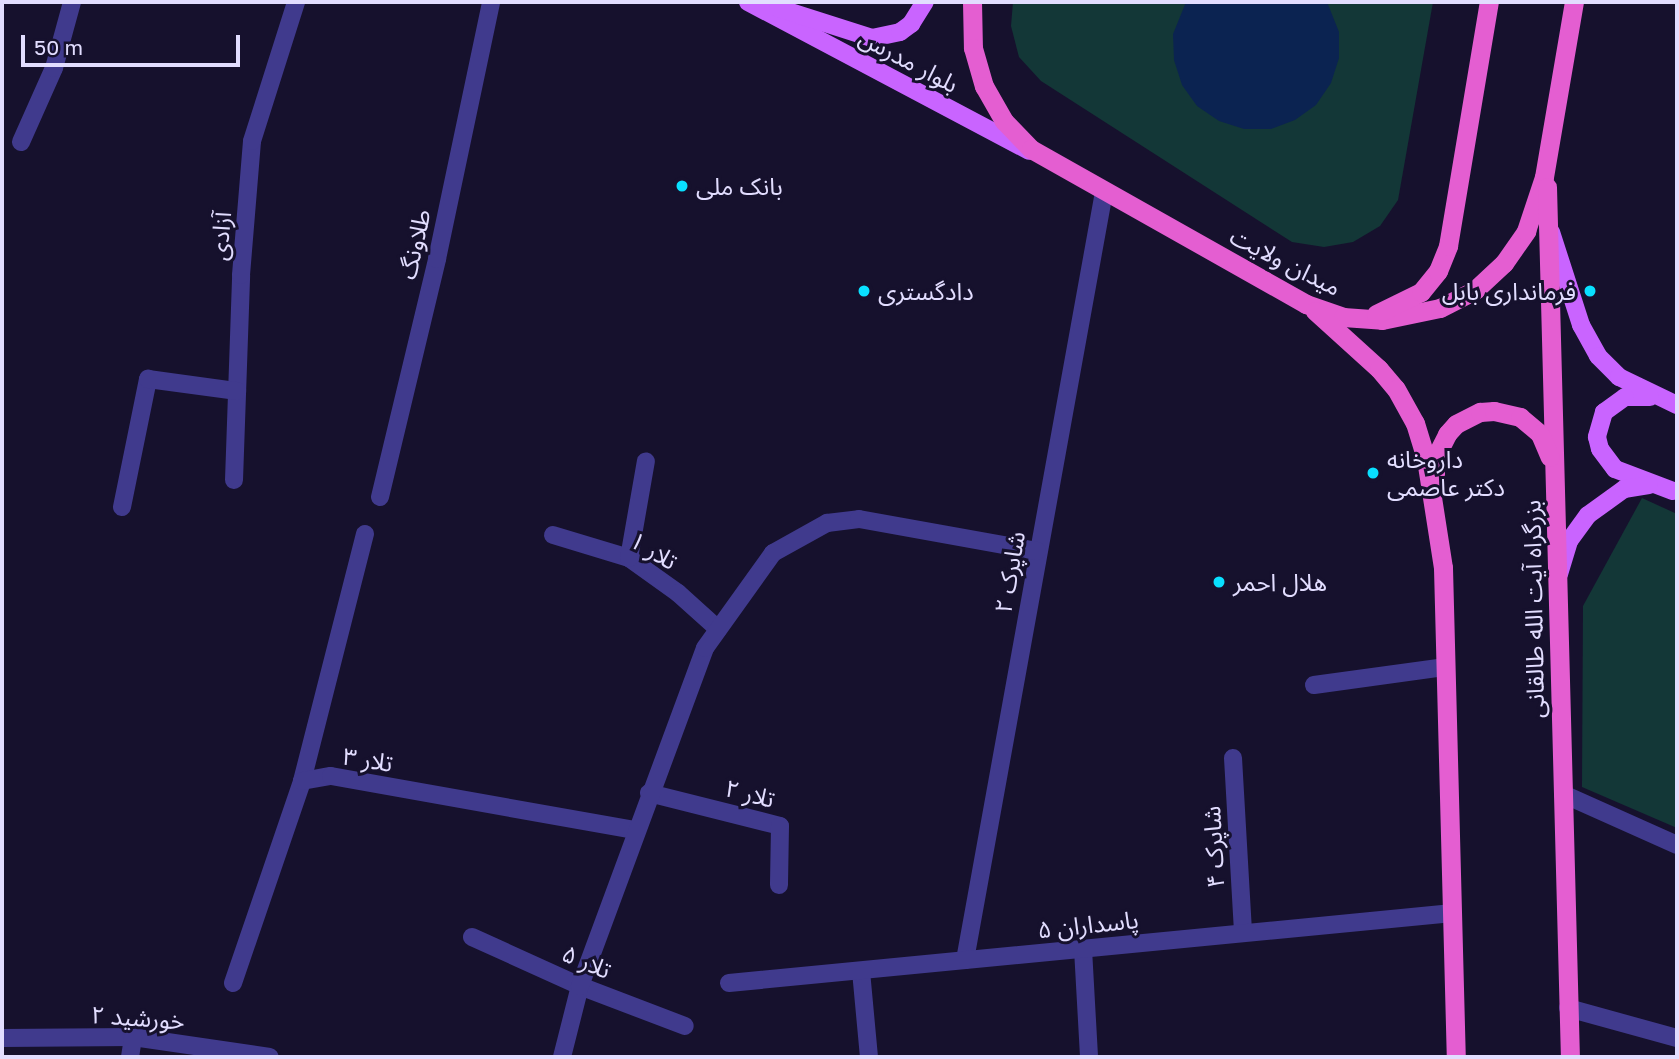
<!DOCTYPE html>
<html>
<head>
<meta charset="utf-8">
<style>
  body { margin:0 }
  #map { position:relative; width:1679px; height:1059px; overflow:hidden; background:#16112d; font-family:"Golos Text","Noto Sans Arabic",sans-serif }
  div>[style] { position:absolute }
  .green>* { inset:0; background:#133737 }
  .water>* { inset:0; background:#0b2351 }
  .minor>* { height:18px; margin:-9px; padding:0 9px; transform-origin:9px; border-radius:9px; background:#403a8d }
  .primary>* { height:18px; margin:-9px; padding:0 9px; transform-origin:9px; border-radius:9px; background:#c964ff }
  .trunk>* { height:19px; margin:-9.5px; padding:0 9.5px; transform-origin:9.5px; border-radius:9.5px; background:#e45ed1 }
  .dots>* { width:19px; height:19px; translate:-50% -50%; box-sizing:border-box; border:4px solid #16112d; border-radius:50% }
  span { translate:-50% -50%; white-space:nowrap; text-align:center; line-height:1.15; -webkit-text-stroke:6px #16112d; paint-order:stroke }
  .street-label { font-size:24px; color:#e2ddff }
  .poi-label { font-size:24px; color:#e2ddff }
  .left { translate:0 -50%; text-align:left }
  .right { translate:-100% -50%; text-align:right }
  .frame { position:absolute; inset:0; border:4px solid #e2ddff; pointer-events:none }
  .scale { position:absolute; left:21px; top:35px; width:219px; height:32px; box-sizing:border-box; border:4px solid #e2ddff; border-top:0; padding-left:9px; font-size:21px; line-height:24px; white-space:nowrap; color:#e2ddff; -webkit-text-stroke:5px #16112d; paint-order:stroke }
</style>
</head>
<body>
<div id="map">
  <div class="green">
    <i style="clip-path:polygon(1013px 2px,1433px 2px,1398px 200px,1380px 226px,1353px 242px,1324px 247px,1292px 242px,1041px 81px,1019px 57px,1011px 26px)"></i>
    <i style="clip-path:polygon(1642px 498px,1677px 514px,1677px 828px,1582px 787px,1583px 606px)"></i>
  </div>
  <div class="water">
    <i style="clip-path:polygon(1186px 2px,1327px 2px,1339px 32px,1339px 58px,1331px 83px,1316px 105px,1295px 120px,1271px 129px,1244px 129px,1219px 121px,1197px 106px,1182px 85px,1174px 60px,1173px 34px)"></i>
  </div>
  <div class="minor">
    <i style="left:21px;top:142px;width:81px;rotate:-66deg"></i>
    <i style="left:54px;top:68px;width:68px;rotate:-74.7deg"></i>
    <i style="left:234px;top:480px;width:205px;rotate:-88deg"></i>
    <i style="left:241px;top:275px;width:134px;rotate:-85.3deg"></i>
    <i style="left:252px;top:141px;width:146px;rotate:-72.4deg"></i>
    <i style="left:380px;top:497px;width:245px;rotate:-76.5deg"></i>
    <i style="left:437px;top:259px;width:263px;rotate:-78.1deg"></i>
    <i style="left:122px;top:507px;width:131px;rotate:-78.5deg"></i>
    <i style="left:148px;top:379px;width:90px;rotate:7.7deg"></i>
    <i style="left:553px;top:535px;width:79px;rotate:16.8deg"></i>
    <i style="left:629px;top:558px;width:60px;rotate:35.5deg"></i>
    <i style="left:678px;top:593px;width:54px;rotate:42deg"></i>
    <i style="left:629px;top:558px;width:98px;rotate:-80.1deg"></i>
    <i style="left:1314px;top:685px;width:133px;rotate:-7.8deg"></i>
    <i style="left:1233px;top:758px;width:175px;rotate:86.7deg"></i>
    <i style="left:302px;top:781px;width:255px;rotate:-75.7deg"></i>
    <i style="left:649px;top:793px;width:135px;rotate:14.1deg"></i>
    <i style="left:780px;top:826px;width:59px;rotate:91deg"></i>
    <i style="left:1563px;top:794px;width:125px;rotate:24.1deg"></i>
    <i style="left:472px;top:937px;width:119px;rotate:24.4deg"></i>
    <i style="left:580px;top:986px;width:112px;rotate:20.9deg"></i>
    <i style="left:1083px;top:949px;width:108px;rotate:86.8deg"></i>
    <i style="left:965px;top:960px;width:780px;rotate:-79.74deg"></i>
    <i style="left:861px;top:971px;width:86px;rotate:84.7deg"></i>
    <i style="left:233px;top:983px;width:213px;rotate:-71.1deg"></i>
    <i style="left:302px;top:781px;width:29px;rotate:-10deg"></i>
    <i style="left:331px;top:776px;width:309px;rotate:10.1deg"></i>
    <i style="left:729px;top:983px;width:727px;rotate:-5.52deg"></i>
    <i style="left:1568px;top:1008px;width:113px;rotate:15.4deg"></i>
    <i style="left:2px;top:1038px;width:131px;rotate:-0.4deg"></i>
    <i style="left:133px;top:1037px;width:138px;rotate:8.3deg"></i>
    <i style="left:130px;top:1057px;width:20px;rotate:-81deg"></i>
    <i style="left:562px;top:1057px;width:73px;rotate:-75.8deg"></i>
    <i style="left:580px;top:986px;width:360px;rotate:-69.7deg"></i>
    <i style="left:705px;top:648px;width:117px;rotate:-54.4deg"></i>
    <i style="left:773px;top:553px;width:62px;rotate:-29.1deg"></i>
    <i style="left:827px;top:523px;width:32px;rotate:-7deg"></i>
    <i style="left:859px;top:519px;width:181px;rotate:10.2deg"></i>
  </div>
  <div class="primary">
    <i style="left:748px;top:2px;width:318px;rotate:27.9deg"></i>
    <i style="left:778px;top:8px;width:99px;rotate:17.7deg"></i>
    <i style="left:872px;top:38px;width:29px;rotate:-12deg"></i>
    <i style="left:900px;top:32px;width:14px;rotate:-36deg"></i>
    <i style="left:911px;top:24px;width:26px;rotate:-58deg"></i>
    <i style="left:1551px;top:232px;width:98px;rotate:72.1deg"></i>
    <i style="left:1581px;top:325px;width:35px;rotate:61deg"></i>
    <i style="left:1598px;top:356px;width:30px;rotate:45deg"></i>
    <i style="left:1619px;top:377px;width:64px;rotate:25.8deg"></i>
    <i style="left:1650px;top:397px;width:25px;rotate:180deg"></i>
    <i style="left:1625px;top:397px;width:26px;rotate:144deg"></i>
    <i style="left:1604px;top:412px;width:26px;rotate:106deg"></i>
    <i style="left:1597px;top:437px;width:12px;rotate:76deg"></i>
    <i style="left:1600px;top:449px;width:25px;rotate:53deg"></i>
    <i style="left:1615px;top:469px;width:62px;rotate:20.8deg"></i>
    <i style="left:1559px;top:574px;width:34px;rotate:-73deg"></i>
    <i style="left:1569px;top:541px;width:32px;rotate:-54deg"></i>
    <i style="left:1588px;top:515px;width:44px;rotate:-35.8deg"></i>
    <i style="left:1624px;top:489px;width:25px;rotate:-9deg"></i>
  </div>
  <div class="trunk">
    <i style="left:972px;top:2px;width:46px;rotate:88.8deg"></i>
    <i style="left:973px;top:48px;width:40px;rotate:74deg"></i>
    <i style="left:984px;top:86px;width:40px;rotate:60.3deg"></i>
    <i style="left:1004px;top:121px;width:39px;rotate:46deg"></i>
    <i style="left:1031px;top:149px;width:316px;rotate:29.4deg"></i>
    <i style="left:1306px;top:304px;width:39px;rotate:19deg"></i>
    <i style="left:1343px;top:317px;width:39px;rotate:4deg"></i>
    <i style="left:1382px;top:320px;width:59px;rotate:-11.7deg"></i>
    <i style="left:1440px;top:308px;width:39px;rotate:-27deg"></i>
    <i style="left:1475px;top:290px;width:40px;rotate:-43deg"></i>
    <i style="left:1504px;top:263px;width:39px;rotate:-55deg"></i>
    <i style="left:1526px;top:231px;width:57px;rotate:-71.6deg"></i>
    <i style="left:1544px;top:177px;width:178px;rotate:-80.3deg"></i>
    <i style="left:1547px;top:187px;width:870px;rotate:88.49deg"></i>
    <i style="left:1315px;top:311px;width:86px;rotate:42.2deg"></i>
    <i style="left:1379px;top:369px;width:26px;rotate:50deg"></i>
    <i style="left:1396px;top:389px;width:39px;rotate:61deg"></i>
    <i style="left:1415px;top:423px;width:38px;rotate:73deg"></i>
    <i style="left:1426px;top:459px;width:110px;rotate:81.1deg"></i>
    <i style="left:1443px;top:568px;width:489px;rotate:88.5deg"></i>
    <i style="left:1376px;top:314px;width:50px;rotate:-26.1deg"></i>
    <i style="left:1421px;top:292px;width:27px;rotate:-51deg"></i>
    <i style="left:1438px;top:271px;width:27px;rotate:-68deg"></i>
    <i style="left:1448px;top:246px;width:247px;rotate:-80.5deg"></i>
    <i style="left:1435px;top:474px;width:16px;rotate:-90deg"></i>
    <i style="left:1435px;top:458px;width:27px;rotate:-63deg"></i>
    <i style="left:1447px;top:434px;width:13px;rotate:-48deg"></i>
    <i style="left:1456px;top:424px;width:27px;rotate:-27deg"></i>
    <i style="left:1480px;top:412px;width:14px;rotate:-4deg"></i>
    <i style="left:1494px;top:411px;width:27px;rotate:13deg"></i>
    <i style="left:1520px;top:417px;width:26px;rotate:40deg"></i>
    <i style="left:1540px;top:434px;width:25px;rotate:67deg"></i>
  </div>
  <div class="dots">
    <i style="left:682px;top:186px;background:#09e0ff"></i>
    <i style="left:864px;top:291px;background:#09e0ff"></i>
    <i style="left:1590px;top:291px;background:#09e0ff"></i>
    <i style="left:1373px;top:473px;background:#09e0ff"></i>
    <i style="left:1219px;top:582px;background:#09e0ff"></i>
  </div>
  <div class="street-label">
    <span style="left:909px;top:60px;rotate:28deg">بلوار مدرس</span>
    <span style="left:220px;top:236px;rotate:-85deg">آزادی</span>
    <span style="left:414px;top:244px;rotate:-77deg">طلاونگ</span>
    <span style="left:1286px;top:261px;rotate:27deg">میدان ولایت</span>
    <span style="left:654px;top:550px;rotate:31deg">تلار ۱</span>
    <span style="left:1009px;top:572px;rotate:-80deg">شاپرک ۲</span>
    <span style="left:1533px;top:609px;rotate:-91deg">بزرگراه آیت الله طالقانی</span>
    <span style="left:368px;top:759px;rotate:9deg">تلار ۳</span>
    <span style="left:750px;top:793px;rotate:14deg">تلار ۲</span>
    <span style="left:1213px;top:847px;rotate:-93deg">شاپرک ۴</span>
    <span style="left:1088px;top:924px;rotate:-6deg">پاسداران ۵</span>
    <span style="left:587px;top:961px;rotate:23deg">تلار ۵</span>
    <span style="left:138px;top:1017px;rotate:4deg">خورشید ۲</span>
  </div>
  <div class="poi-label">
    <span class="left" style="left:696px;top:186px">بانک ملی</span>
    <span class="left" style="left:878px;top:291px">دادگستری</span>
    <span class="right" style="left:1576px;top:291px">فرمانداری بابل</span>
    <span class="left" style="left:1387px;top:473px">داروخانه<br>دکتر عاصمی</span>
    <span class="left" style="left:1233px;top:582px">هلال احمر</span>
  </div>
  <div class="frame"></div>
  <div class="scale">50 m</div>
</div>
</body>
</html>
